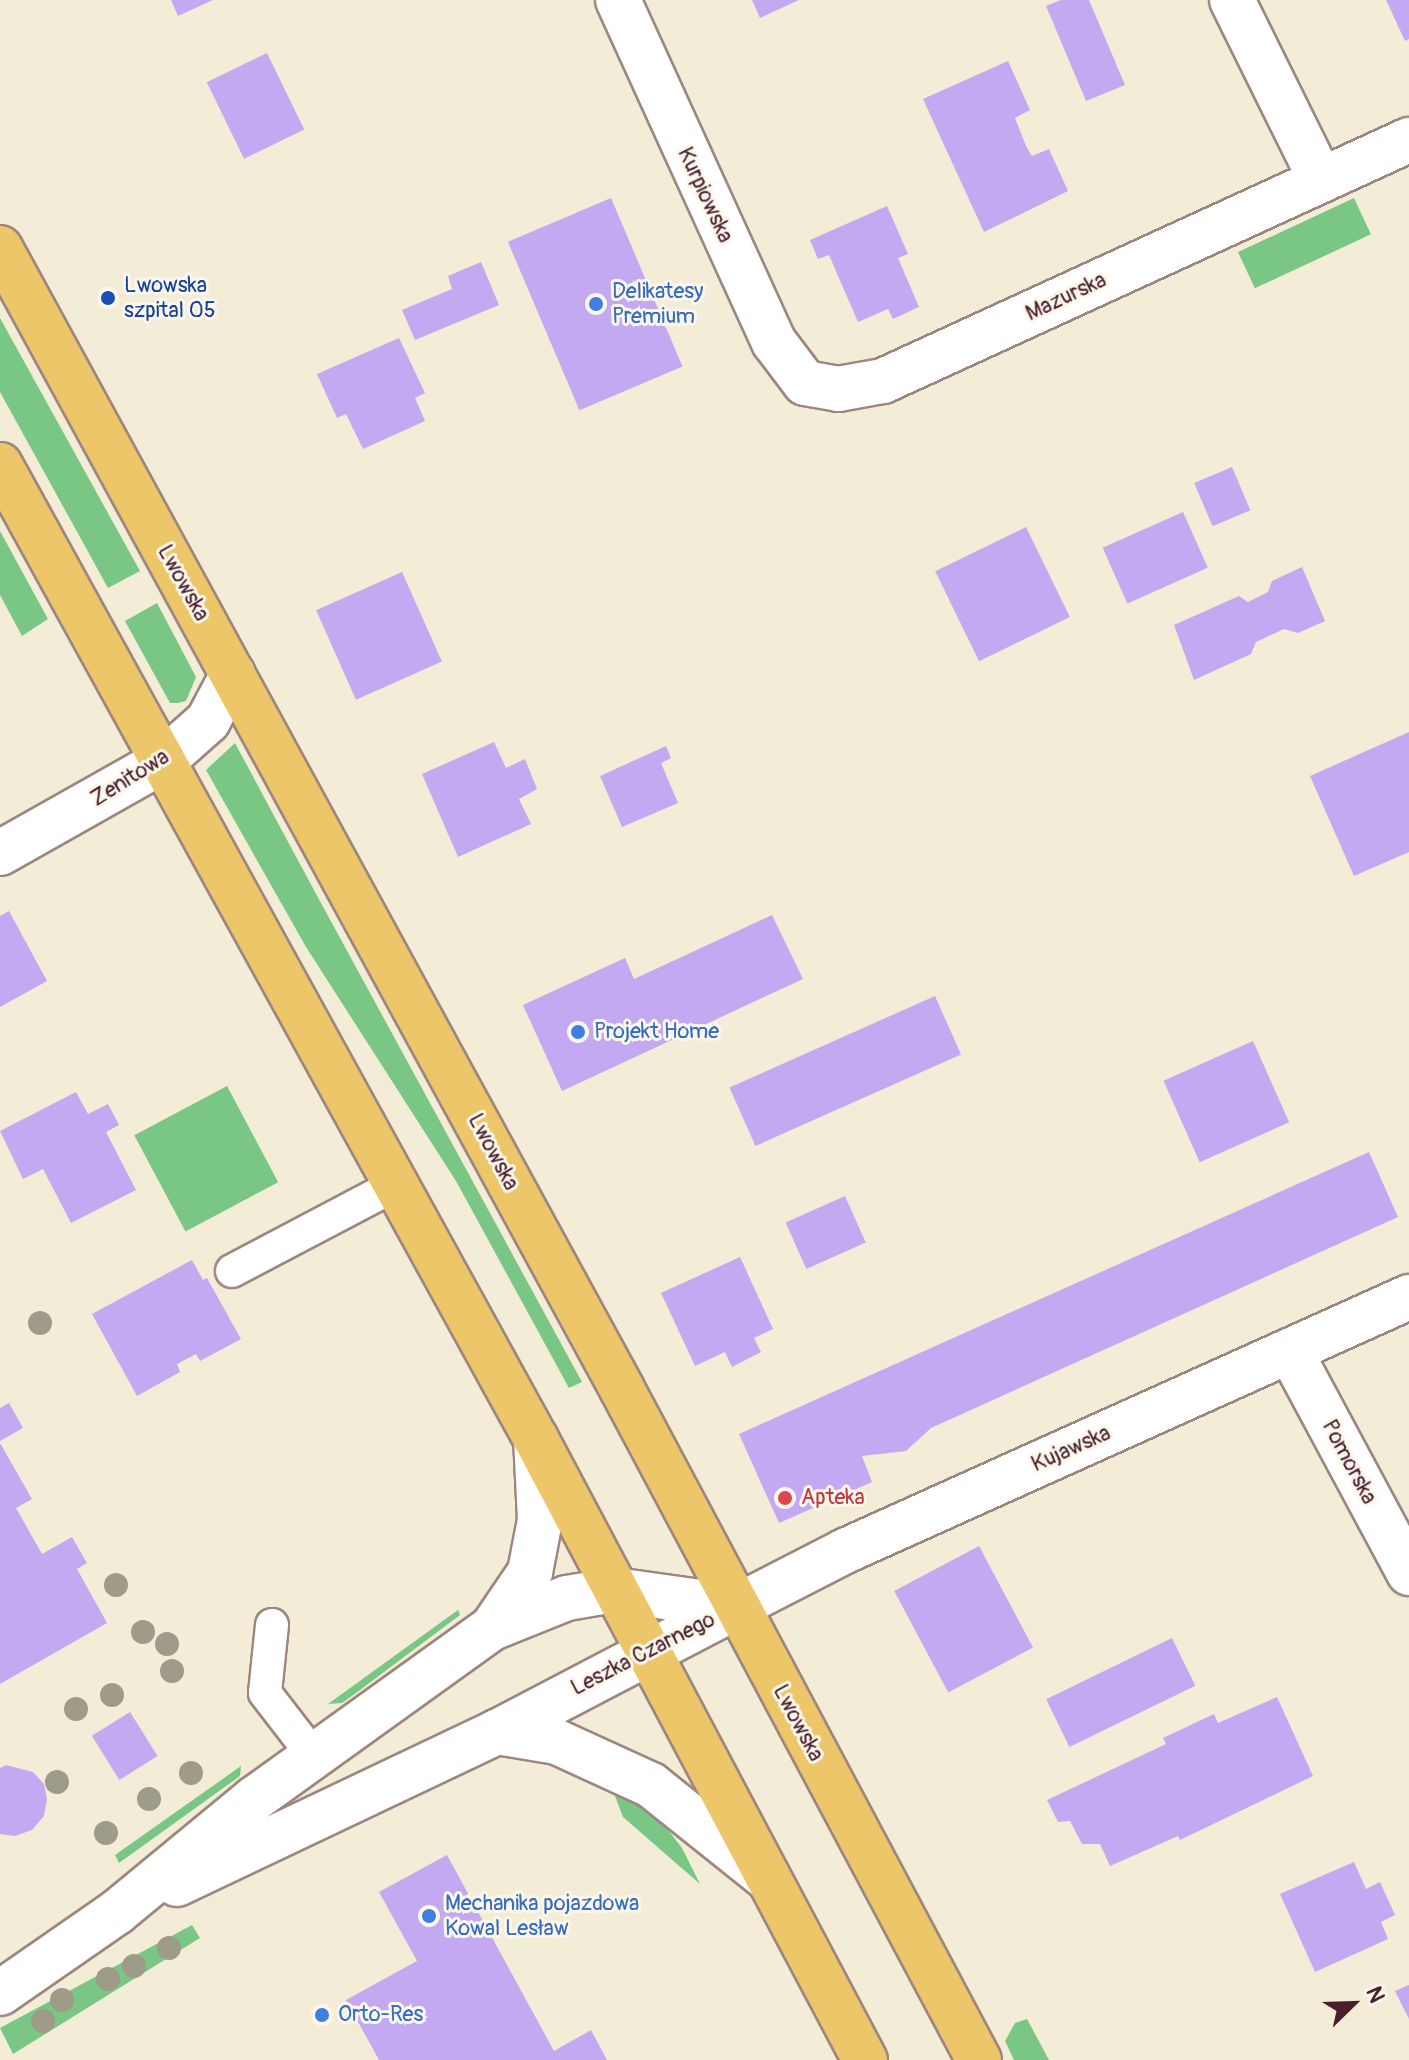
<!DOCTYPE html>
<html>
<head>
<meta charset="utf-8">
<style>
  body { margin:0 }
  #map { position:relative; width:1409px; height:2060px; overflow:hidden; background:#f3ecd6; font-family:Pangolin,sans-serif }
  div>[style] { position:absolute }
  .green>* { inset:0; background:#7ac685; transform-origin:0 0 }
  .building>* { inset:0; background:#c3a8f2; transform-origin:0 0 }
  .roads { filter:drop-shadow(2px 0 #9e8680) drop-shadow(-2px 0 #9e8680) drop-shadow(0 2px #9e8680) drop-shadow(0 -2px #9e8680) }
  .service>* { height:32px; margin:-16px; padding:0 16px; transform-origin:16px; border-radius:16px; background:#fff }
  .minor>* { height:44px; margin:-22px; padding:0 22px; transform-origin:22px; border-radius:22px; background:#fff }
  .tertiary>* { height:44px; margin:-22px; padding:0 22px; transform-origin:22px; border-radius:22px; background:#fff }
  .primary>* { height:44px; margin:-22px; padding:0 22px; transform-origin:22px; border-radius:22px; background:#ecc669 }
  .trees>* { width:24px; height:24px; margin:-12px; border-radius:50%; background:#9f9b89 }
  .dots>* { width:22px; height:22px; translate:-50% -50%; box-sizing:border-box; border:4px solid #fbf7ec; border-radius:50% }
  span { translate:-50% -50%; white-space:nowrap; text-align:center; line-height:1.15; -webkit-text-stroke:6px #fbf7ec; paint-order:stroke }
  .street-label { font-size:22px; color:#4a1f2b }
  .transit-label { font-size:22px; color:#164399 }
  .left { translate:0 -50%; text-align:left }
  .shop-label { font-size:22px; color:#366cbe }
  .health-label { font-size:22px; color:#be3a42 }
  .north { position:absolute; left:1313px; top:1964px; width:80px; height:80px; -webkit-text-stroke:6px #fbf7ec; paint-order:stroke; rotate:67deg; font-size:22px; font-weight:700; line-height:32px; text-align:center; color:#4a1f2b }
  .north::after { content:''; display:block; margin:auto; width:28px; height:36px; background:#4a1f2b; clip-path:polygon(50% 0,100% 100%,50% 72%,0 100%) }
</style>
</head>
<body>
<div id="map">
  <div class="green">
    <i style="left:1354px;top:198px;width:40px;height:128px;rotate:65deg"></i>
    <i style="clip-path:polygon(0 318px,140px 571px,108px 588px,0 392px)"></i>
    <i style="clip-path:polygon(0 531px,48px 619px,22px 636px,0 595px)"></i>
    <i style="clip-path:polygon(157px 603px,196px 677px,186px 701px,178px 703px,170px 703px,125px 621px)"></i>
    <i style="clip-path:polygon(235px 743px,315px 892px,582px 1382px,569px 1388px,456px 1181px,306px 947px,206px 770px)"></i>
    <i style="left:227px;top:1086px;width:109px;height:105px;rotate:62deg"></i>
    <i style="clip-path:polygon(458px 1610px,460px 1615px,356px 1693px,342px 1703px,328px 1704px)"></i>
    <i style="clip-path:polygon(241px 1766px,240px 1776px,119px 1863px,115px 1855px)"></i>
    <i style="clip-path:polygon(612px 1788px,632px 1797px,665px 1826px,682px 1848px,700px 1884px,623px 1817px)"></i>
    <i style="clip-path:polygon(192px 1925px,200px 1938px,13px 2054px,0 2028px)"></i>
    <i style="clip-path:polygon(1027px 2019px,1049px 2060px,1014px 2060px,1005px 2041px,1015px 2023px)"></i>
  </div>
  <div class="building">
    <i style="clip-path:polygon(171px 0,213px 0,178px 16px)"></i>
    <i style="clip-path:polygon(752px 0,799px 0,760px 18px)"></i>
    <i style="clip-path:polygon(1061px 0,1089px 0,1125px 85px,1086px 101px,1046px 6px)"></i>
    <i style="clip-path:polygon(1386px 0,1409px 0,1409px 39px,1405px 41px)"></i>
    <i style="left:267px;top:53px;width:85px;height:67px;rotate:64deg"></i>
    <i style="clip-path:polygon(1008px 61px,1030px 110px,1015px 118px,1026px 146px,1032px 156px,1049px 149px,1068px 191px,984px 232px,923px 99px)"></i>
    <i style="left:611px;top:198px;width:183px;height:112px;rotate:67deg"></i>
    <i style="clip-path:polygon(887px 206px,908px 254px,898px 258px,919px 307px,893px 319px,888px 309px,858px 322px,829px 255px,818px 259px,810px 240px)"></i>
    <i style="clip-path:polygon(481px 262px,499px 305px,415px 340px,402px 310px,452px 289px,448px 276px)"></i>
    <i style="clip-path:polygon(399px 338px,425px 393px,415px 398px,425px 421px,363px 449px,346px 414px,337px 418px,317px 374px)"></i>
    <i style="left:1232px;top:467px;width:47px;height:41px;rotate:67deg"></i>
    <i style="left:1183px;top:512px;width:61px;height:88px;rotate:66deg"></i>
    <i style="left:1026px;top:527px;width:100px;height:101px;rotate:64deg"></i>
    <i style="clip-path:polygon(1302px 567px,1325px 621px,1298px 633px,1284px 629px,1256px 642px,1251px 654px,1194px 680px,1174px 625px,1239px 596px,1248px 602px,1268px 592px,1272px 581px)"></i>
    <i style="left:402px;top:572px;width:98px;height:94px;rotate:66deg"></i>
    <i style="clip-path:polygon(1409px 732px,1409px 852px,1354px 876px,1310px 776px)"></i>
    <i style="clip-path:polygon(494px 742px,506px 768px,525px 759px,537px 789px,519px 799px,531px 824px,458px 857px,422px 774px)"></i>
    <i style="clip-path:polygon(666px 746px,671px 758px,661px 763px,678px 803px,622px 827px,600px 776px)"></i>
    <i style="clip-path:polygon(9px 911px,47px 981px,0 1007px,0 916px)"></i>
    <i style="clip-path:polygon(772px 915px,803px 979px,562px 1091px,523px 1005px,625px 958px,634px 979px)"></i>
    <i style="left:935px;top:996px;width:64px;height:225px;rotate:66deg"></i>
    <i style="left:1253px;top:1041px;width:89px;height:98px;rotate:66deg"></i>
    <i style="clip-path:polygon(76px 1092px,88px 1114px,108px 1104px,119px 1125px,106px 1132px,136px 1190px,71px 1223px,43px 1169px,23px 1179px,0 1131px)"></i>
    <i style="clip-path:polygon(1369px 1152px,1398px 1217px,931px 1428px,906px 1451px,862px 1456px,872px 1482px,779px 1523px,739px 1434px)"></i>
    <i style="left:845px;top:1196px;width:51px;height:65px;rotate:66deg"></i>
    <i style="clip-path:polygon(740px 1257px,773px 1329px,754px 1338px,761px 1352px,732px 1367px,725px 1352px,695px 1366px,661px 1293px)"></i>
    <i style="clip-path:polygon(192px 1260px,203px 1280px,207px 1278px,241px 1339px,200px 1361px,196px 1354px,177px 1364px,180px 1372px,137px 1396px,92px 1314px)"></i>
    <i style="clip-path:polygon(9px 1403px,23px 1428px,0 1441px,0 1408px)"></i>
    <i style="clip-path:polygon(0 1443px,32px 1499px,16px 1508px,42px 1554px,72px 1537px,87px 1563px,77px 1569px,107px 1623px,0 1684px)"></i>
    <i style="left:979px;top:1546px;width:115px;height:96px;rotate:62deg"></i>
    <i style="left:1172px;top:1638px;width:53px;height:140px;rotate:64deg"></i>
    <i style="clip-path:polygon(1277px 1697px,1313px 1776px,1180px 1840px,1178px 1836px,1110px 1866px,1100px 1844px,1082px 1844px,1070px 1821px,1058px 1822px,1047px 1800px,1166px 1744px,1163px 1738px,1214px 1714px,1218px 1723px)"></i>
    <i style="left:130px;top:1712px;width:52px;height:45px;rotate:58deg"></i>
    <i style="clip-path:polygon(6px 1765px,33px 1772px,44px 1784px,47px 1799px,44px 1816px,32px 1830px,15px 1836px,0 1834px,0 1768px)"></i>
    <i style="clip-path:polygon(447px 1855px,554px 2051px,591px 2030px,607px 2060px,379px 2060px,346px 2000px,417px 1961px,379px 1892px)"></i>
    <i style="clip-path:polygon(1354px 1862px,1366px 1889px,1380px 1882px,1395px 1915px,1381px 1922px,1388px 1939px,1315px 1972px,1280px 1894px)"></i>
    <i style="clip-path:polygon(1409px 1985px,1409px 2019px,1395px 1991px)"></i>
  </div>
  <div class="roads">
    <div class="service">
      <i style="left:232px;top:1271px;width:184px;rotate:-27.8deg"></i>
      <i style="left:272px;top:1625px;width:68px;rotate:95.9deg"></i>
      <i style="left:265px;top:1693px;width:78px;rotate:52.3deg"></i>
    </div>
    <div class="minor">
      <i style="left:618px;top:0;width:376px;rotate:65.5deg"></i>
      <i style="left:774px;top:342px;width:51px;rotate:52.9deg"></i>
      <i style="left:805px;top:383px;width:34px;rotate:10deg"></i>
      <i style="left:838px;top:389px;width:46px;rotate:-10.1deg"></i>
      <i style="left:883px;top:381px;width:579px;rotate:-24.62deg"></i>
      <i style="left:1232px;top:0;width:201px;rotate:63.7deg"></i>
      <i style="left:0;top:853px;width:187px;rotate:-29.4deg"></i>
      <i style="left:163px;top:761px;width:60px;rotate:-41.6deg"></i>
      <i style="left:208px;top:721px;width:53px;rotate:-62deg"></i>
      <i style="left:1290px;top:1351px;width:252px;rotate:61.8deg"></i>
      <i style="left:736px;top:1607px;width:123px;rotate:-27.2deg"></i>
      <i style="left:845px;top:1551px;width:619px;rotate:-24.24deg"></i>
    </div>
    <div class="tertiary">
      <i style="left:492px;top:1628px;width:68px;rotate:-55.8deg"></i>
      <i style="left:530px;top:1572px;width:53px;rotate:-79.1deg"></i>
      <i style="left:540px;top:1520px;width:81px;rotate:-92.8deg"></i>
      <i style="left:497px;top:1732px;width:61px;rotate:9.5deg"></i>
      <i style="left:557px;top:1742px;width:103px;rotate:24.6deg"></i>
      <i style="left:651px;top:1785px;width:149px;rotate:38.7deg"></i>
      <i style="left:177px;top:1884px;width:354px;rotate:-25.4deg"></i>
      <i style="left:497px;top:1732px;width:270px;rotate:-27.6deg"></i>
      <i style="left:0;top:1993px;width:142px;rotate:-34.7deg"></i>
      <i style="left:117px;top:1912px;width:178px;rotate:-39.5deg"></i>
      <i style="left:254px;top:1799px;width:293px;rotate:-35.7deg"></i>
      <i style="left:492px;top:1628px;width:81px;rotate:-21.8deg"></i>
      <i style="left:567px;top:1598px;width:49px;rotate:-9.5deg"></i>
      <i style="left:615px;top:1590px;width:122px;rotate:8deg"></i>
    </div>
    <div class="primary">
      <i style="left:0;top:248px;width:1300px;rotate:61.4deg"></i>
      <i style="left:622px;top:1389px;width:760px;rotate:61.99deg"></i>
      <i style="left:0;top:465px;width:1112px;rotate:61.18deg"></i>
      <i style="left:536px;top:1439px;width:703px;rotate:62.09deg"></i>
    </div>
  </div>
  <div class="trees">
    <i style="left:40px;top:1323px"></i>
    <i style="left:116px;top:1585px"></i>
    <i style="left:143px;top:1632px"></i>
    <i style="left:167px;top:1644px"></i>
    <i style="left:172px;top:1671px"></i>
    <i style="left:112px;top:1695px"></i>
    <i style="left:76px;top:1709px"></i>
    <i style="left:191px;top:1773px"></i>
    <i style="left:57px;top:1782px"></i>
    <i style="left:149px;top:1799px"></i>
    <i style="left:106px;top:1833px"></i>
    <i style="left:169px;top:1948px"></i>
    <i style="left:134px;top:1966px"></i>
    <i style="left:108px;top:1979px"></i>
    <i style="left:62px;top:2000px"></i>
    <i style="left:43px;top:2021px"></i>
  </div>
  <div class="dots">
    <i style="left:108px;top:298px;background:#1a4fb4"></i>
    <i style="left:596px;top:304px;background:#3f7fe0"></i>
    <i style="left:578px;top:1032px;background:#3f7fe0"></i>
    <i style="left:785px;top:1498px;background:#e0444e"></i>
    <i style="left:429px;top:1916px;background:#3f7fe0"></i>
    <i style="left:322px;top:2015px;background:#3f7fe0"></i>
  </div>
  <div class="street-label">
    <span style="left:705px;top:195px;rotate:65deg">Kurpiowska</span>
    <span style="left:1066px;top:297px;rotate:-25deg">Mazurska</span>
    <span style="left:183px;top:583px;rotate:61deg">Lwowska</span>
    <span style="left:130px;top:778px;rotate:-32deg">Zenitowa</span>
    <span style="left:493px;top:1152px;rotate:62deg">Lwowska</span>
    <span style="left:1071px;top:1449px;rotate:-24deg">Kujawska</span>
    <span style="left:1349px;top:1462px;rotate:62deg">Pomorska</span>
    <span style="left:643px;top:1654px;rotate:-27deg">Leszka Czarnego</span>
    <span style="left:798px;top:1723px;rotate:62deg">Lwowska</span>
  </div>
  <div class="transit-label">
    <span class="left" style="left:124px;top:298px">Lwowska<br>szpital 05</span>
  </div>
  <div class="shop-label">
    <span class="left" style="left:612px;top:304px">Delikatesy<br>Premium</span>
    <span class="left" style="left:594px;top:1032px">Projekt Home</span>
    <span class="left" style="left:445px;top:1916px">Mechanika pojazdowa<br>Kowal Lesław</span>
    <span class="left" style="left:338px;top:2015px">Orto-Res</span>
  </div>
  <div class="health-label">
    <span class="left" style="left:801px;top:1498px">Apteka</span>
  </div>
  <div class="north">N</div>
</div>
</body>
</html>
